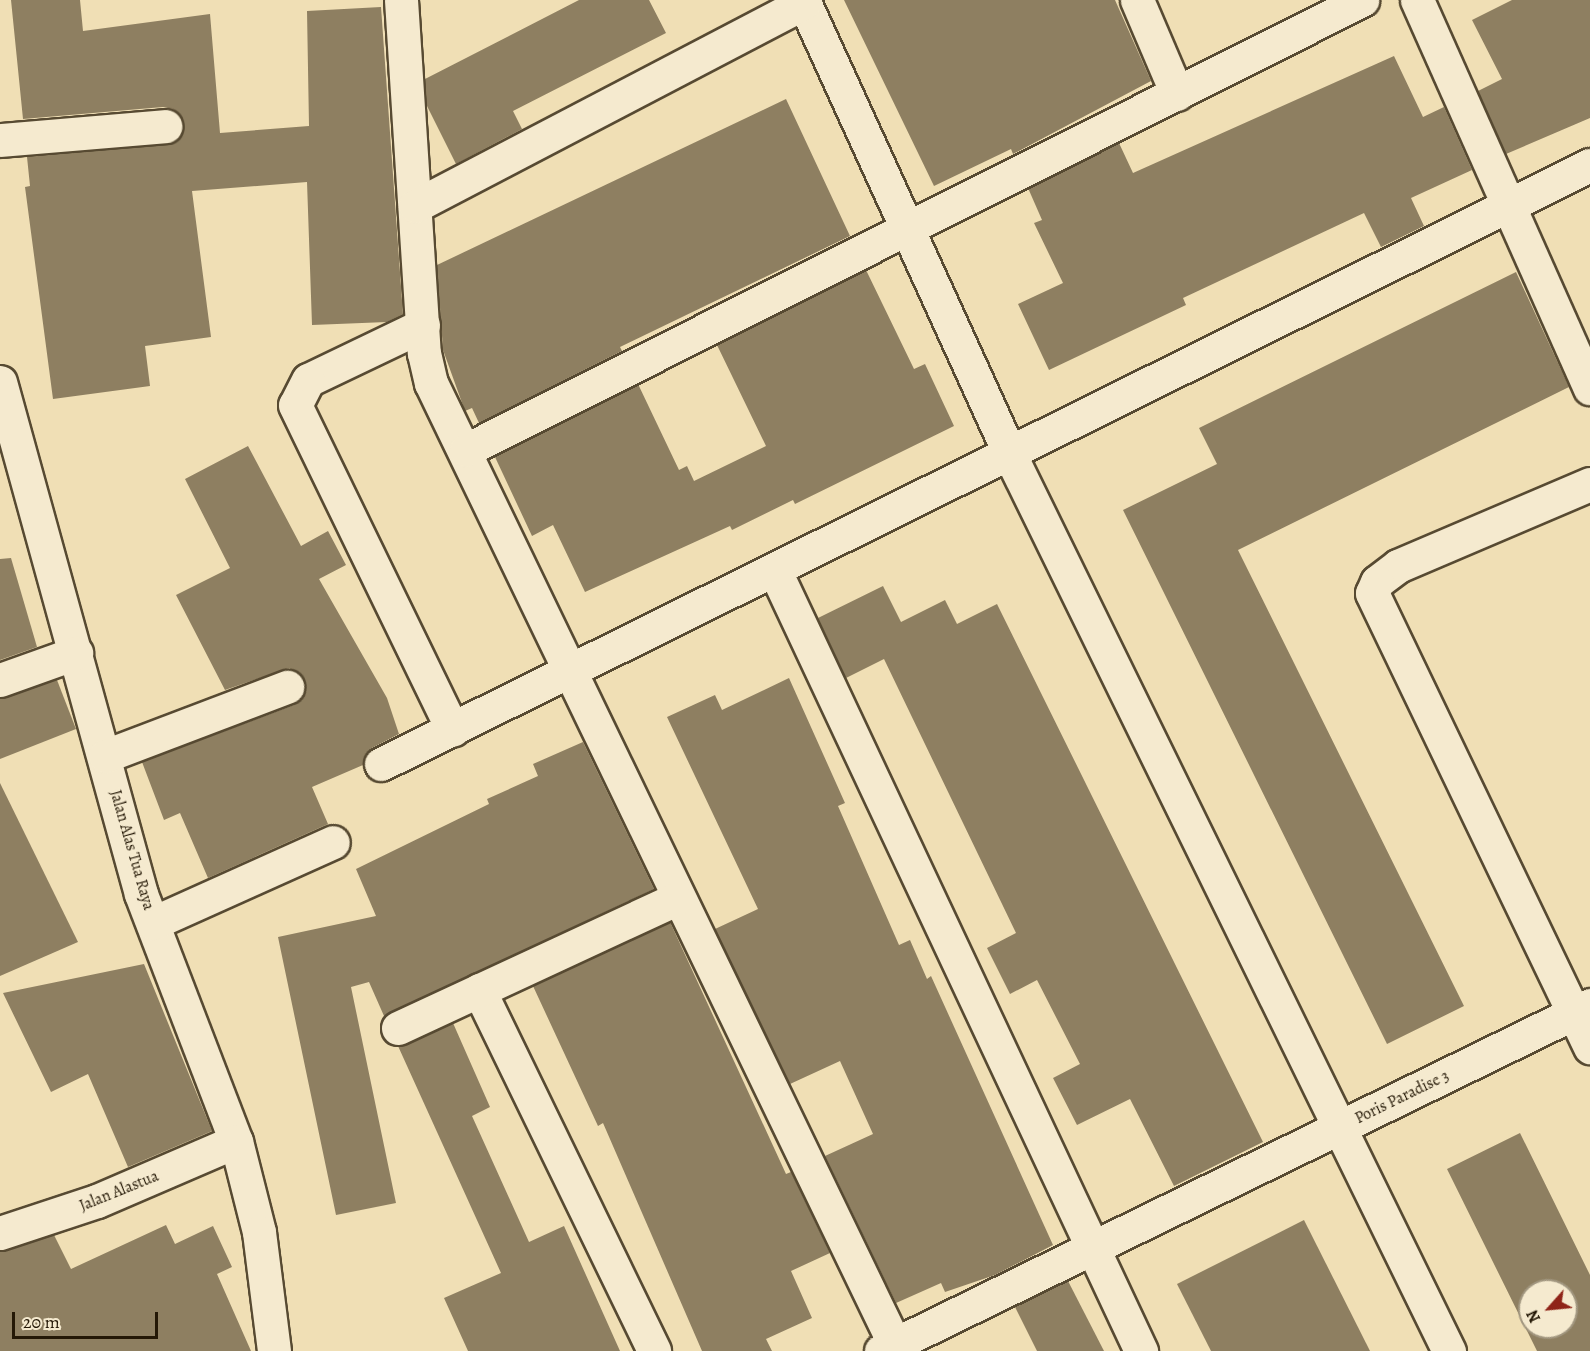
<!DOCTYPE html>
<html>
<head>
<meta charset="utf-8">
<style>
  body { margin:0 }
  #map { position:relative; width:1590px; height:1351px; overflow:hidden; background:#f0dfb5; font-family:Alegreya,serif }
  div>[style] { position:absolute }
  .building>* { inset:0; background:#8e7f61 }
  .roads { filter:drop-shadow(2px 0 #574a32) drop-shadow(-2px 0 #574a32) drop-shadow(0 2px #574a32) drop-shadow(0 -2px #574a32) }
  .minor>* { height:33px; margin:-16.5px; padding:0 16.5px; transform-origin:16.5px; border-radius:16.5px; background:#f5eacf }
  span { translate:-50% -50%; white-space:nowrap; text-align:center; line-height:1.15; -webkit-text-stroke:4.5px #f5eacf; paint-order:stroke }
  .street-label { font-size:16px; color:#241806 }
  .north { position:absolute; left:1518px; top:1279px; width:60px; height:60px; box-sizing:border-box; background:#f5eacf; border:2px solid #a1967f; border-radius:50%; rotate:243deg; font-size:16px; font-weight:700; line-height:24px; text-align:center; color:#241806 }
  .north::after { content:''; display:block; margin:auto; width:21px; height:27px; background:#8f2418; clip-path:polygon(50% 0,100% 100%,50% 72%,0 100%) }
  .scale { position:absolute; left:12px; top:1312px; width:146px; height:27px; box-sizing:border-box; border:3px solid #241806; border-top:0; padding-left:8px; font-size:18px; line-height:21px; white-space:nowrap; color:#241806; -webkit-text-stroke:4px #f5eacf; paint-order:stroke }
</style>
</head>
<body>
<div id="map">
  <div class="building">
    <i style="clip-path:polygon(11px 0,80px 0,83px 31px,210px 14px,220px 133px,309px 126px,307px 11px,381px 7px,403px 314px,387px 322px,312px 325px,307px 182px,192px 191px,211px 337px,145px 346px,150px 386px,53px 399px,25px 187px,30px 186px,27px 157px,167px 145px,182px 134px,184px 124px,173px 109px,163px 107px,23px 119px)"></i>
    <i style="clip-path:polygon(579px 0,649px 0,666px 33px,513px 111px,522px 129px,456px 164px,427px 106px,425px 79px)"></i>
    <i style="clip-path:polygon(844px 0,1115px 0,1151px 81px,1013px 154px,1011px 149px,934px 186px)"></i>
    <i style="clip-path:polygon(1512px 0,1590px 0,1590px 118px,1506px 154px,1478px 91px,1502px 79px,1472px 20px)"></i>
    <i style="clip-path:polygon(1394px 56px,1423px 117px,1444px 107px,1472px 170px,1411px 198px,1424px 226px,1381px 247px,1364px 213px,1183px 298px,1186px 305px,1049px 370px,1018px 304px,1063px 283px,1034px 223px,1042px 220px,1028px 188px,1119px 143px,1133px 173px)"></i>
    <i style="clip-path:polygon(786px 99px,850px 236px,620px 347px,622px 351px,479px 423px,472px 408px,465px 411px,443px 350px,437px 265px)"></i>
    <i style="clip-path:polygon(866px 270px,914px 369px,925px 364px,954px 426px,795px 504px,793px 500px,732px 530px,730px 526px,585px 592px,553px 525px,532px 536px,495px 457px,638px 384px,679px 470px,687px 466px,694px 481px,766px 446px,717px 345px)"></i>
    <i style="clip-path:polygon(1516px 272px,1569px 387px,1238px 550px,1464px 1006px,1387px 1044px,1123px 510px,1217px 464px,1199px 428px)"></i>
    <i style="clip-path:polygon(248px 446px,301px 546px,328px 531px,346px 565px,319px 579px,387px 698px,399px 734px,372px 748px,363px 765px,312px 787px,328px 824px,208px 878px,180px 813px,164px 820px,142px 762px,294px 705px,306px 689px,299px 673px,289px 668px,225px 690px,176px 595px,230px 568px,185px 479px)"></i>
    <i style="clip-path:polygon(11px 558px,37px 647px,0 660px,0 559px)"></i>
    <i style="clip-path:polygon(883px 586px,901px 622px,945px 600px,957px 624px,997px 604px,1263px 1142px,1174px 1186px,1130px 1099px,1077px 1125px,1053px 1078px,1080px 1064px,1037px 980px,1010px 994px,987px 948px,1016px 933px,884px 659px,846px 678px,818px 618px)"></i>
    <i style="clip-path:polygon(789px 678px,845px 803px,838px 806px,899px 945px,910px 940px,927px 979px,931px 976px,1053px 1245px,995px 1275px,945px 1292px,941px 1283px,896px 1303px,825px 1156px,873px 1134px,840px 1061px,790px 1084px,715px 929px,758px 909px,667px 717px,715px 695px,722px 710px)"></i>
    <i style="clip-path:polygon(57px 680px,76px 729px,0 759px,0 698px)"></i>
    <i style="clip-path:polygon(583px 742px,654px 889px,384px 1016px,369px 982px,351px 987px,396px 1203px,336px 1215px,278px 937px,376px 916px,356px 869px,489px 804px,487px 799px,538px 776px,533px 764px)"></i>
    <i style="clip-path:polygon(0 783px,78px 942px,0 976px)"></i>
    <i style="clip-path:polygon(670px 922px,786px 1174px,791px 1172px,830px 1253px,791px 1271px,812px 1318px,766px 1339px,772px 1351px,702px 1351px,603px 1123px,598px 1126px,533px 986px)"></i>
    <i style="clip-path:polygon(144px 964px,212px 1131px,128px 1167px,88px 1074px,51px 1092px,3px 993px)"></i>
    <i style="clip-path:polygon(453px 1023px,490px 1107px,472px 1116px,529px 1242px,564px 1226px,620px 1351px,468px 1351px,444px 1298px,501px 1273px,398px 1046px)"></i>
    <i style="clip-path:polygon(evenodd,1520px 1133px,1590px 1275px,1590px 1351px,1537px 1351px,1447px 1169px,1520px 1133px,1530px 1291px,1566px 1291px,1566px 1327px,1530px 1327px,1530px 1291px)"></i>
    <i style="clip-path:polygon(1304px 1220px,1370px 1351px,1211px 1351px,1177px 1284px)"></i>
    <i style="clip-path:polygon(166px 1225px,175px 1244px,213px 1226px,232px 1267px,217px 1274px,251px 1351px,0 1351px,0 1251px,54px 1235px,71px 1269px)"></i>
    <i style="clip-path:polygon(1068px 1281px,1104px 1351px,1037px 1351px,1015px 1307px)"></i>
  </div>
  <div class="roads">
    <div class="minor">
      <i style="left:401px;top:0;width:354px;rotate:86.3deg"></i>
      <i style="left:424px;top:353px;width:31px;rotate:77deg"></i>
      <i style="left:431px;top:383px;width:1075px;rotate:64.25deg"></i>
      <i style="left:803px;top:0;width:500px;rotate:65.5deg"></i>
      <i style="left:1010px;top:455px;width:998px;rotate:63.9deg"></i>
      <i style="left:1137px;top:0;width:102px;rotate:66.9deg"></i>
      <i style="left:1417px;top:0;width:425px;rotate:66deg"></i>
      <i style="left:0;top:140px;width:166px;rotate:-4.8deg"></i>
      <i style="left:415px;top:206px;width:440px;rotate:-27.6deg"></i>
      <i style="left:423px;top:325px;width:127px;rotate:154.4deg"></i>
      <i style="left:308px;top:380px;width:28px;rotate:117deg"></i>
      <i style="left:295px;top:405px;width:361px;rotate:64.1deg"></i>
      <i style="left:0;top:382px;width:531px;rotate:74.6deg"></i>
      <i style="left:141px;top:894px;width:265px;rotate:69deg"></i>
      <i style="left:236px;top:1141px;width:94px;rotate:75.8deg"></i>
      <i style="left:259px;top:1232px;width:120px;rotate:82.8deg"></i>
      <i style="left:466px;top:450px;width:1003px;rotate:-26.67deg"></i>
      <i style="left:1590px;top:484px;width:209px;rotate:156.9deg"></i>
      <i style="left:1398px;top:566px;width:26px;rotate:143deg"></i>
      <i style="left:1377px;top:582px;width:12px;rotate:114deg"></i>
      <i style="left:1372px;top:593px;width:504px;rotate:64.35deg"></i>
      <i style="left:775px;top:571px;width:862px;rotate:64.86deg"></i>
      <i style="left:0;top:680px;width:81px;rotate:-19.6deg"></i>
      <i style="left:105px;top:756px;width:195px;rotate:-20.8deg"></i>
      <i style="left:381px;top:764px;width:1349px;rotate:-26.36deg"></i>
      <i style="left:153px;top:923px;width:197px;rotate:-24.2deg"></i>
      <i style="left:479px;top:990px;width:401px;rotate:64.1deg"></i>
      <i style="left:398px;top:1028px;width:306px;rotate:-24.9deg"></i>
      <i style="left:0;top:1233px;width:102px;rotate:-18.3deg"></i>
      <i style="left:97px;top:1201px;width:151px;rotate:-23.3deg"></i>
      <i style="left:881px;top:1351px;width:789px;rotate:-26.01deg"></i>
    </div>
  </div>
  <div class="street-label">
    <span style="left:132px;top:850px;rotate:74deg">Jalan Alas Tua Raya</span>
    <span style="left:1402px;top:1097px;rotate:-26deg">Poris Paradise 3</span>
    <span style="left:119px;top:1191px;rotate:-22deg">Jalan Alastua</span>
  </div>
  <div class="north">N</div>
  <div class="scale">20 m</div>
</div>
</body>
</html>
